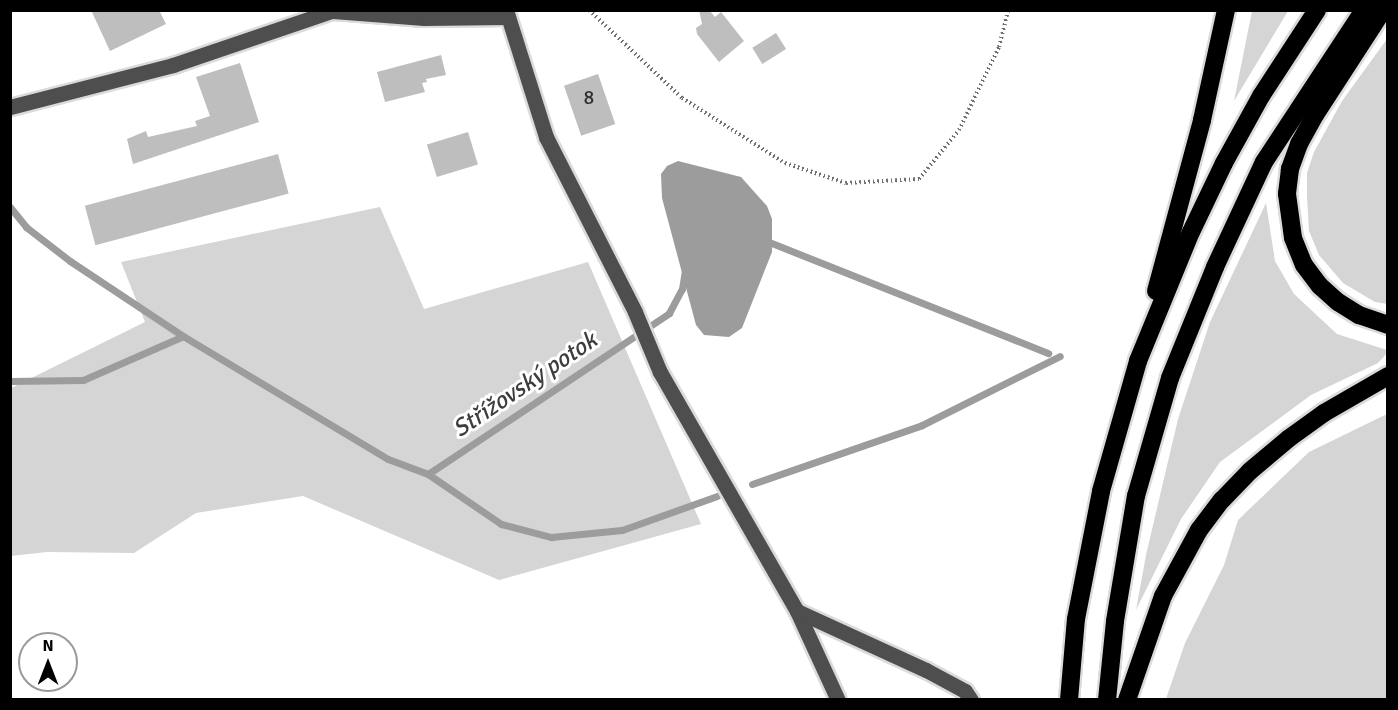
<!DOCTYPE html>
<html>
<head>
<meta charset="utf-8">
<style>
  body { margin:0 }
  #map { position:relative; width:1398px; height:710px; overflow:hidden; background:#fff; font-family:Signika,sans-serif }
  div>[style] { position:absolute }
  .green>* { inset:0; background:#d5d5d5 }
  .water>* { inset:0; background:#9c9c9c }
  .stream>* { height:7px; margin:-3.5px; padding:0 3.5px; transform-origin:3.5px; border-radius:3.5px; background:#9c9c9c }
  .building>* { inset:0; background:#bebebe; transform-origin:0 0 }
  .path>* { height:4px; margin-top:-2px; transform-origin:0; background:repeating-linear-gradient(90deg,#707070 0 1.5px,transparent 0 4.5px) }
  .roads { filter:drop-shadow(2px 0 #dbdbdb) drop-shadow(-2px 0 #dbdbdb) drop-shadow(0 2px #dbdbdb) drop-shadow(0 -2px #dbdbdb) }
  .minor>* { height:15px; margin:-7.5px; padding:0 7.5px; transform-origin:7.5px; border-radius:7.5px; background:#4e4e4e }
  .highway>* { height:18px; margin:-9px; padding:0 9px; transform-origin:9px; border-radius:9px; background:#000 }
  span { translate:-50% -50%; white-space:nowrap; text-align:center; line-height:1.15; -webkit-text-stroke:6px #fff; paint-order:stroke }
  .number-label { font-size:20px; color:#303030 }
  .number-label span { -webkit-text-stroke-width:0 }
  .water-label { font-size:24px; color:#3d3d3d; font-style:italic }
  .frame { position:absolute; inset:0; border:12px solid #000; pointer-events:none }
  .north { position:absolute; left:18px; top:632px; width:60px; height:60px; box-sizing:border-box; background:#fff; border:2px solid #999; border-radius:50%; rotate:0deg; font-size:16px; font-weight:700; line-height:24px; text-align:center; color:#000 }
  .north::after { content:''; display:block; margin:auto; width:21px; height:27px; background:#000; clip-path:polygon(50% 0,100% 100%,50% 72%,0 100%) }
</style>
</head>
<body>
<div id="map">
  <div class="green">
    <i style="clip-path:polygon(1252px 11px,1288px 11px,1234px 101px)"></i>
    <i style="clip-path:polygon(1387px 39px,1387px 304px,1375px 302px,1343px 283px,1319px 255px,1309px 231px,1307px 197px,1307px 173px,1314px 152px,1342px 101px)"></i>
    <i style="clip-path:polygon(1266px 203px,1275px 261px,1294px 294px,1337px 334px,1387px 350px,1387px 353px,1378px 363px,1311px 395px,1220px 462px,1181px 519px,1136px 610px,1146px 555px,1178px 419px,1210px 322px)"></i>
    <i style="clip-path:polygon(380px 207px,424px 309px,588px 262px,701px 524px,499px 580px,303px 496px,196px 513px,134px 553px,47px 552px,11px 556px,11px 388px,145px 322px,121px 262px)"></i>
    <i style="clip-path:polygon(1387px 414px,1387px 699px,1166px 699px,1185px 643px,1224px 565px,1238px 520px,1309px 452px)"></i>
  </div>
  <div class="water">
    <i style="clip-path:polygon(678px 161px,741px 177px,767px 206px,772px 219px,772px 252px,742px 328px,729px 337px,704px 335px,696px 325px,662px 198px,661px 174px,667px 166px)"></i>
  </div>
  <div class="stream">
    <i style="left:10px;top:207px;width:26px;rotate:51deg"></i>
    <i style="left:26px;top:227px;width:56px;rotate:37.7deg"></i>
    <i style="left:70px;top:261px;width:136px;rotate:33.6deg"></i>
    <i style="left:183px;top:336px;width:239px;rotate:31deg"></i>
    <i style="left:388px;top:459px;width:43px;rotate:20.6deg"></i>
    <i style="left:428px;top:474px;width:290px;rotate:-33.7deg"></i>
    <i style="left:669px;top:313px;width:27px;rotate:-62deg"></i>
    <i style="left:682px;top:289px;width:19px;rotate:-81deg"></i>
    <i style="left:764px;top:240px;width:306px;rotate:21.7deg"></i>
    <i style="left:10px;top:381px;width:73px;rotate:-0.8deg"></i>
    <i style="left:83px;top:380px;width:109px;rotate:-23.7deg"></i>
    <i style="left:428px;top:474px;width:88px;rotate:34.4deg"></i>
    <i style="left:501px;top:524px;width:52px;rotate:14.6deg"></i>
    <i style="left:551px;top:537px;width:71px;rotate:-5.6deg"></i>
    <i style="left:622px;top:530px;width:101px;rotate:-19.7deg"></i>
    <i style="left:752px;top:484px;width:180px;rotate:-19.1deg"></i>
    <i style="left:922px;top:425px;width:154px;rotate:-26.6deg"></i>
  </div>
  <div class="building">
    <i style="clip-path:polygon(91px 10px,159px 10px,166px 24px,110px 51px)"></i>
    <i style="clip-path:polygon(699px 10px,709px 10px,715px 17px,721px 12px,744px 41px,719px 62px,697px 34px,696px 28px,702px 24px)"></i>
    <i style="left:776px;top:33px;width:19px;height:28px;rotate:58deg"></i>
    <i style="clip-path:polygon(441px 55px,446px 75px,426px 79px,427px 82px,422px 83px,425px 92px,385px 102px,377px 72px)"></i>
    <i style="clip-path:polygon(240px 63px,259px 122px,133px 164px,127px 139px,146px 131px,148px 137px,197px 126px,195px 121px,210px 116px,196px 77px)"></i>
    <i style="left:598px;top:74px;width:53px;height:36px;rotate:71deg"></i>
    <i style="left:468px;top:132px;width:34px;height:43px;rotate:73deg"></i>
    <i style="left:278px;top:154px;width:41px;height:200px;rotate:75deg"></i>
  </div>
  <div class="path">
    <i style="left:589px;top:10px;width:128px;rotate:43.4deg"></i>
    <i style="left:682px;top:98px;width:122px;rotate:32.3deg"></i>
    <i style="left:785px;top:163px;width:64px;rotate:18.2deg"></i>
    <i style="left:846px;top:183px;width:73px;rotate:-3.1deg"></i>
    <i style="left:919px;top:179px;width:63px;rotate:-50.8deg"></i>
    <i style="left:959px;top:130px;width:92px;rotate:-64.3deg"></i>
    <i style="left:999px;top:47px;width:38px;rotate:-76deg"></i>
  </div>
  <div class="roads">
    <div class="minor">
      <i style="left:506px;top:10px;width:133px;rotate:72.5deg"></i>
      <i style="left:546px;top:137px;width:196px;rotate:63deg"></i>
      <i style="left:635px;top:312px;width:65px;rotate:67.4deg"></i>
      <i style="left:660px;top:372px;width:275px;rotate:60.2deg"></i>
      <i style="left:797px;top:611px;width:98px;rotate:65.3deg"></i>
      <i style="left:333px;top:11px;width:91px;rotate:4.4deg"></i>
      <i style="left:424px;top:18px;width:84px;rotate:-0.7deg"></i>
      <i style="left:10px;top:107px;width:168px;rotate:-14.4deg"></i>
      <i style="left:173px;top:65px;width:171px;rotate:-18.8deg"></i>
      <i style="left:797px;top:611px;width:142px;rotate:24.6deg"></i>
      <i style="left:926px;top:670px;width:44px;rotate:28.3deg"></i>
      <i style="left:965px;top:691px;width:11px;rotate:56deg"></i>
    </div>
    <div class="highway">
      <i style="left:1383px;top:10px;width:125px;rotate:122.9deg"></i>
      <i style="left:1315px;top:115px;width:33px;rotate:119deg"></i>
      <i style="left:1299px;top:144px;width:27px;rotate:110deg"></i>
      <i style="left:1290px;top:169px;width:25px;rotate:97deg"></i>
      <i style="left:1287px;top:194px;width:44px;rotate:82.2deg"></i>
      <i style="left:1293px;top:238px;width:29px;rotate:68deg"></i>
      <i style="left:1304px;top:265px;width:26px;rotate:53deg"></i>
      <i style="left:1320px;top:286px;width:24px;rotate:42deg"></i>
      <i style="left:1338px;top:302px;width:25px;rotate:32deg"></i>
      <i style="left:1359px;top:315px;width:31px;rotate:19deg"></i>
      <i style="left:1156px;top:291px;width:177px;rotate:-74.9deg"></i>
      <i style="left:1202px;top:120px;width:113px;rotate:-77.7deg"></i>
      <i style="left:1069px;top:700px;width:81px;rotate:-85.1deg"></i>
      <i style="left:1076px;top:619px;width:130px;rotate:-78.9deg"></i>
      <i style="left:1101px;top:491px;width:135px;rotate:-74.1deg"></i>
      <i style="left:1138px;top:361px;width:139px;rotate:-67.7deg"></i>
      <i style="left:1191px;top:232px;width:76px;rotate:-64.4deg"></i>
      <i style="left:1224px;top:163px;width:77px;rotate:-61.1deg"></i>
      <i style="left:1261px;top:96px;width:103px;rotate:-56.9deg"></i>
      <i style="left:1107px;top:700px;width:79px;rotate:-84.2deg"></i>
      <i style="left:1115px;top:621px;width:127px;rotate:-80.5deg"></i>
      <i style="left:1136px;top:496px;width:123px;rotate:-73.9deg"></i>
      <i style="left:1170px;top:378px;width:120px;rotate:-67.9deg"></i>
      <i style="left:1215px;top:267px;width:116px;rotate:-65deg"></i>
      <i style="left:1264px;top:162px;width:182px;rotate:-56.7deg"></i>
      <i style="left:1127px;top:700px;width:110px;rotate:-70.9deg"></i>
      <i style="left:1163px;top:596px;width:75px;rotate:-61.4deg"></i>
      <i style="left:1199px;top:530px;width:38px;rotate:-53deg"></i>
      <i style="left:1222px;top:500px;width:40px;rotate:-46deg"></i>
      <i style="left:1250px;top:471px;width:50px;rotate:-40.1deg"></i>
      <i style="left:1288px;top:439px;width:44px;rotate:-35.8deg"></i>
      <i style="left:1324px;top:413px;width:74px;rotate:-30deg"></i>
    </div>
  </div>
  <div class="number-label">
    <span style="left:589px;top:97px">8</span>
  </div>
  <div class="water-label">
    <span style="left:525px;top:385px;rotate:-34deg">Střížovský potok</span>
  </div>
  <div class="frame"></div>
  <div class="north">N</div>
</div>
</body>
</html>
